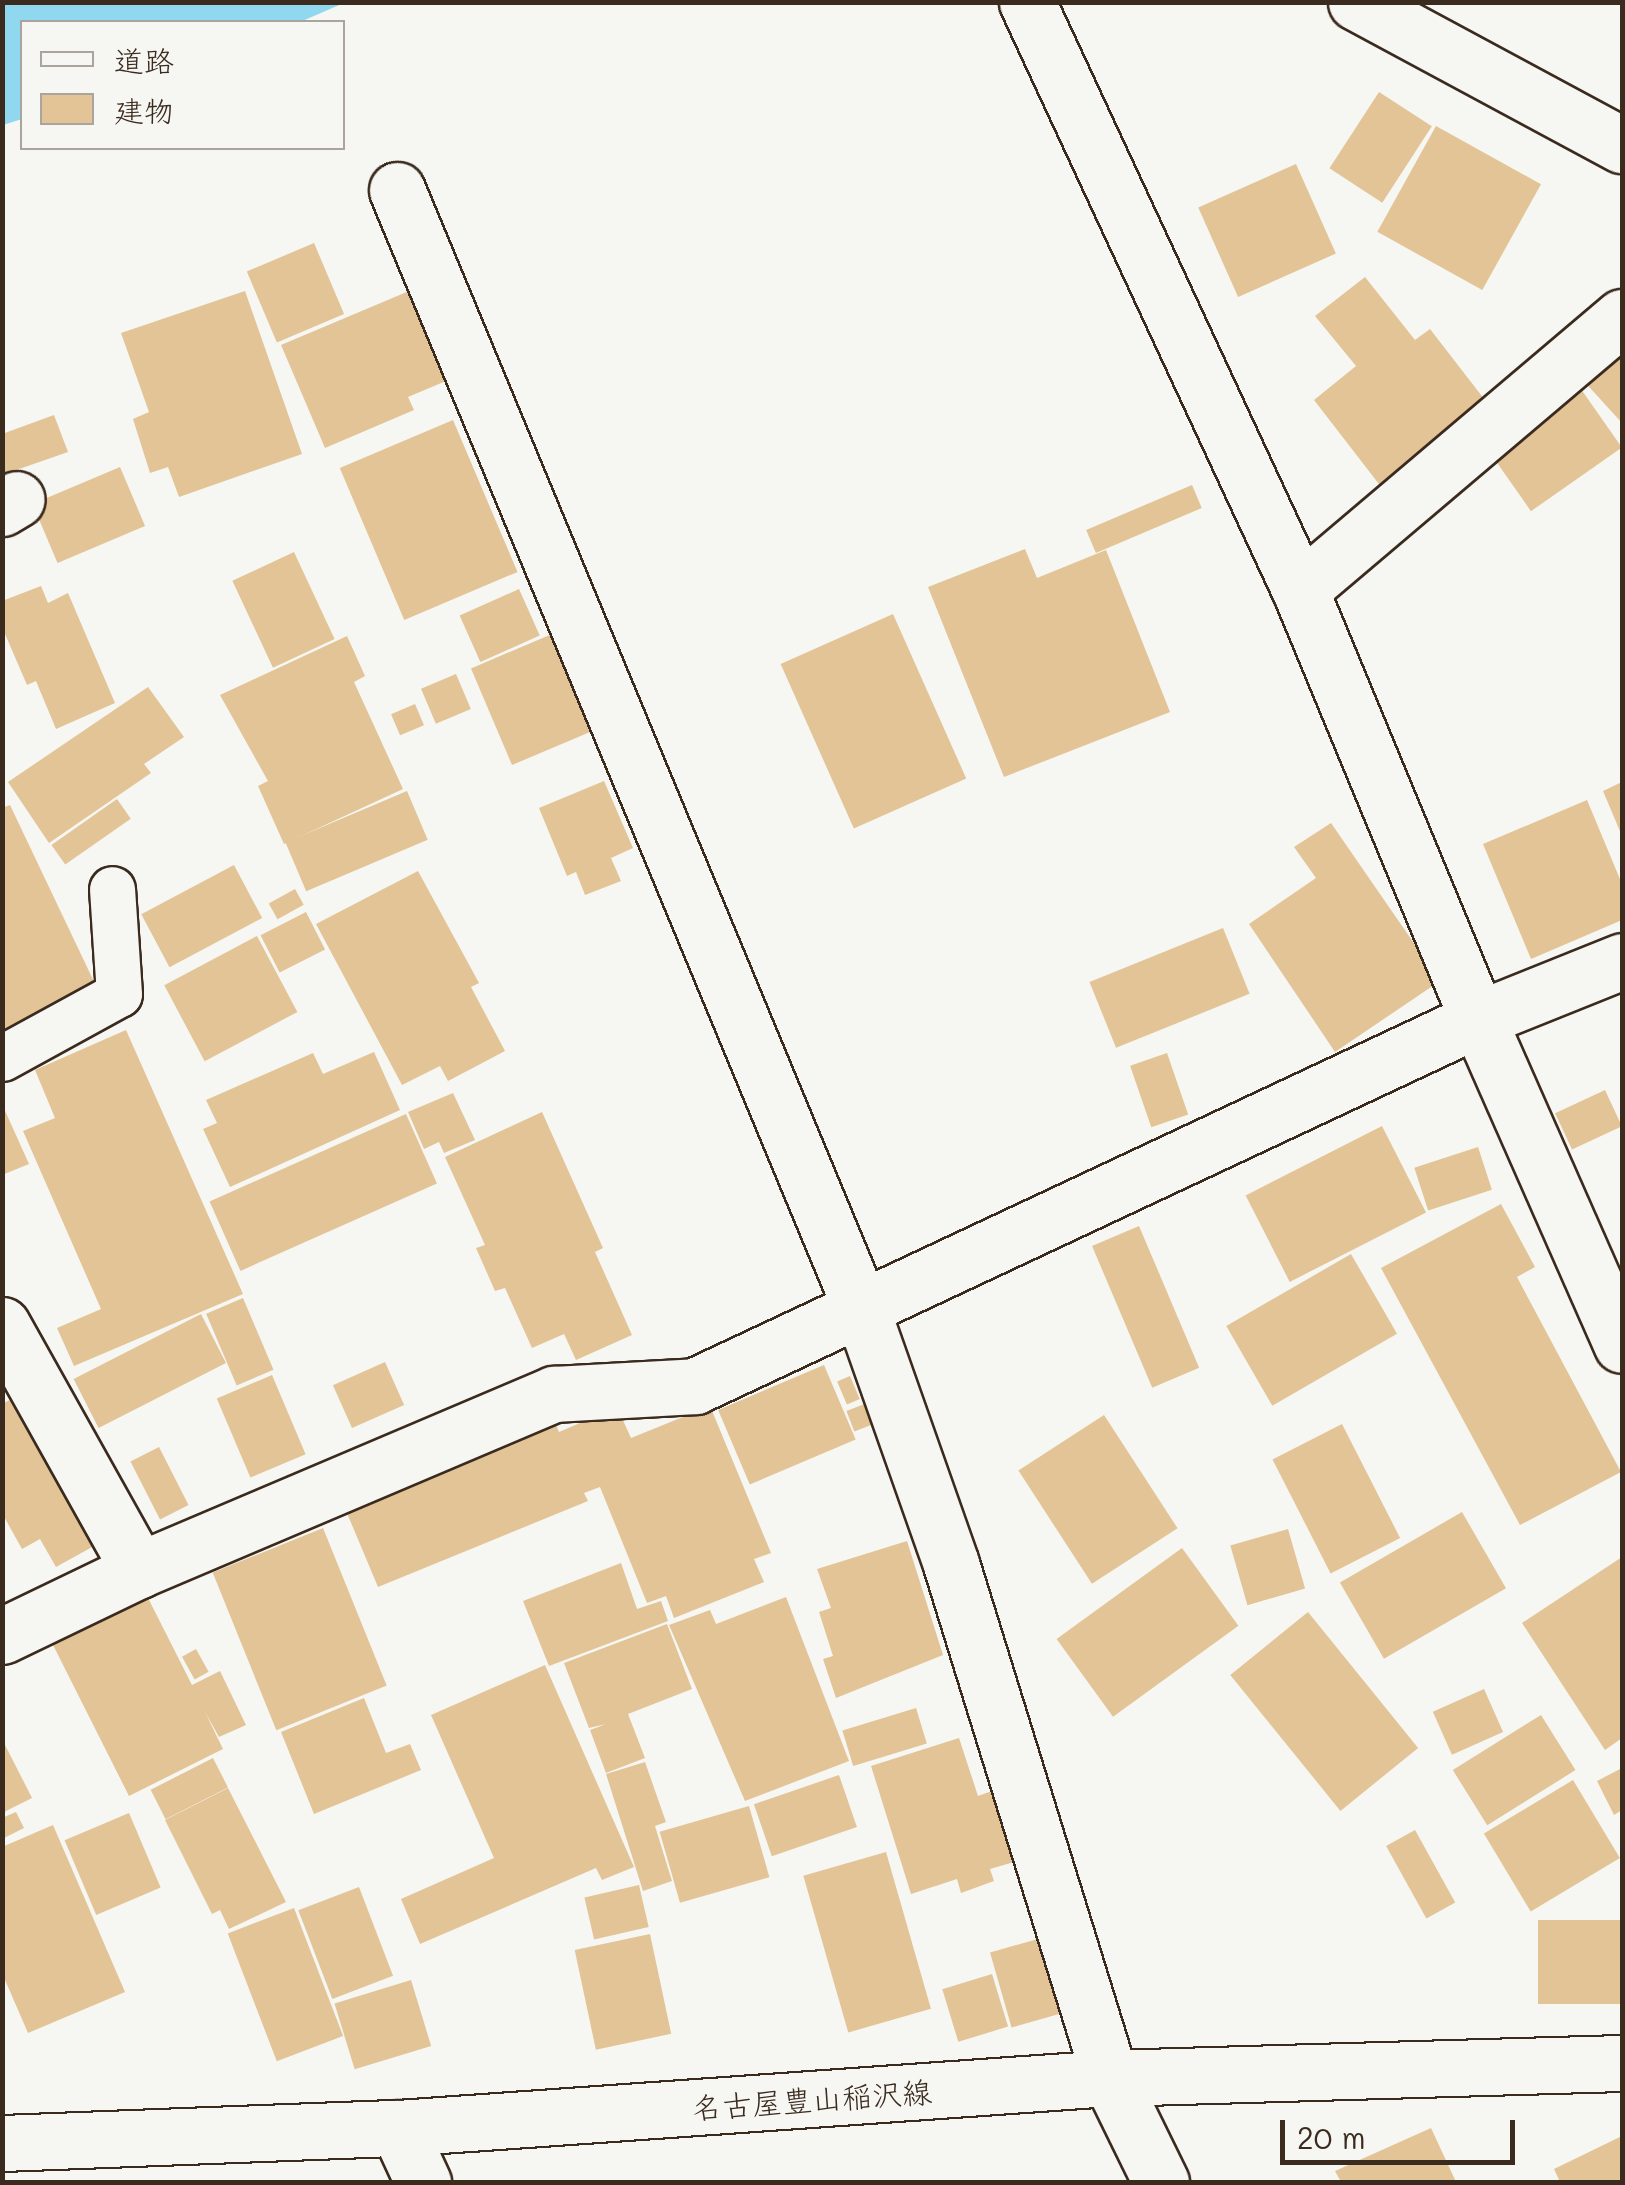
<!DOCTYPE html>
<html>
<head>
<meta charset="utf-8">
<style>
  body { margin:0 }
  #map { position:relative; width:1625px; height:2185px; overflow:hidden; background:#f6f6f2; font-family:Mali,"Klee One",sans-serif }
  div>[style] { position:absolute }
  .water>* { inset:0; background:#8fd8f0 }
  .building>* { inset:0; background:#e3c496; transform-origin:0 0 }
  .roads { filter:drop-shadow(2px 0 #3b2a1e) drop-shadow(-2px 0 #3b2a1e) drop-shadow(0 2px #3b2a1e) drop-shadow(0 -2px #3b2a1e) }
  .service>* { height:45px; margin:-22.5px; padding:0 22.5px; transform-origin:22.5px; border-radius:22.5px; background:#f6f6f2 }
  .minor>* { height:55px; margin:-27.5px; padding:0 27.5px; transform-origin:27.5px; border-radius:27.5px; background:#f6f6f2 }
  .tertiary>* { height:55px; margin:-27.5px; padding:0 27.5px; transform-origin:27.5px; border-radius:27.5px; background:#f6f6f2 }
  .secondary>* { height:55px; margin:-27.5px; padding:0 27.5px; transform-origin:27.5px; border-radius:27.5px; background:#f6f6f2 }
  span { translate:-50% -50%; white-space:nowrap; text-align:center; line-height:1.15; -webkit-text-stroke:8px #f6f6f2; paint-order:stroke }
  .street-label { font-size:30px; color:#3b2a1e }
  .frame { position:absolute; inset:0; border:5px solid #3b2a1e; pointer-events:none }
  .legend { position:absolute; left:20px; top:20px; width:325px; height:130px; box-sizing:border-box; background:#f6f6f2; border:2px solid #aba49d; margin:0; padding:12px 18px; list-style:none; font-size:30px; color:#3b2a1e }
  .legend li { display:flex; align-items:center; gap:20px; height:50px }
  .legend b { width:50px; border:2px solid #aba49d }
  .scale { position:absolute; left:1280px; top:2120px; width:235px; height:45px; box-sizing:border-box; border:5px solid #3b2a1e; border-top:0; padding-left:12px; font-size:30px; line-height:35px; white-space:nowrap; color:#3b2a1e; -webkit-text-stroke:8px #f6f6f2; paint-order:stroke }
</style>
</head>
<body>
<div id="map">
  <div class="water">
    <i style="clip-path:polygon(2px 3px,3px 2px,344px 3px,300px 22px,22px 22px,22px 119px,3px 125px)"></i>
  </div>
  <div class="building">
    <i style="left:1379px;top:92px;width:63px;height:91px;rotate:33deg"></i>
    <i style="left:1436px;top:126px;width:120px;height:121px;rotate:29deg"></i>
    <i style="left:1296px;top:164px;width:98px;height:107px;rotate:66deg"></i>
    <i style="left:314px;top:243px;width:77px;height:73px;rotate:67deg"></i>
    <i style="clip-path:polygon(1365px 277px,1415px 340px,1430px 329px,1488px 404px,1382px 488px,1314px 400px,1356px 366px,1315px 316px)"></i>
    <i style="clip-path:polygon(245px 291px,302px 454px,179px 497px,168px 467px,150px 473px,133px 419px,149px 412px,121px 333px)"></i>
    <i style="clip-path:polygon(409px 291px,446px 381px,408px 397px,414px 410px,325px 448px,281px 345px)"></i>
    <i style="clip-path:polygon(1622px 339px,1622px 423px,1581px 378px)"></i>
    <i style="left:1576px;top:382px;width:80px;height:111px;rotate:55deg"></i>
    <i style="clip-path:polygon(54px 415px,68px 452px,2px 475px,2px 434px)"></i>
    <i style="left:453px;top:420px;width:165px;height:123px;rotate:67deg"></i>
    <i style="left:120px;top:467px;width:64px;height:95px;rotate:67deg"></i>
    <i style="left:1192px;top:485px;width:25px;height:115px;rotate:67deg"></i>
    <i style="clip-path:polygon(1025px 549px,1037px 578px,1106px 550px,1170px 712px,1004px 777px,928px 587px)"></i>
    <i style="left:294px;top:552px;width:96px;height:68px;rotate:65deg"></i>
    <i style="clip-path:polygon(41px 586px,48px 603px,68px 593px,115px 703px,56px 729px,36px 681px,27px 685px,2px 627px,2px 601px)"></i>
    <i style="left:519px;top:589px;width:51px;height:65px;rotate:66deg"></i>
    <i style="left:893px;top:614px;width:180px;height:123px;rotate:66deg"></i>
    <i style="left:552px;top:634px;width:105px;height:88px;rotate:67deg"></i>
    <i style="clip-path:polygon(347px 636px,365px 676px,354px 682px,403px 789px,284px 844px,258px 786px,268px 781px,220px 695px)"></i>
    <i style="left:456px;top:674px;width:38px;height:38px;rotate:67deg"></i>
    <i style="clip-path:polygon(148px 687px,184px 737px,144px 764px,151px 773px,49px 843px,8px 782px)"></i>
    <i style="left:415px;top:704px;width:23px;height:26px;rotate:67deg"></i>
    <i style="clip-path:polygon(604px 781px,633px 848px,611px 858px,621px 881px,585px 895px,576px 872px,567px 876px,539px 808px)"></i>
    <i style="clip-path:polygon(1622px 782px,1622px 836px,1603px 791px)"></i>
    <i style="left:407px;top:791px;width:53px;height:132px;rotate:67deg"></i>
    <i style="left:117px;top:799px;width:24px;height:80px;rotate:55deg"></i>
    <i style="clip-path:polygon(1587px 800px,1622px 884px,1622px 920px,1531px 959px,1483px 844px)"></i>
    <i style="clip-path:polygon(10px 805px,97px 988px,2px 1033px,2px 808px)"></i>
    <i style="clip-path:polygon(1331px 823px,1440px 981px,1335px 1052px,1249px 924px,1316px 878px,1294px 847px)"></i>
    <i style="left:234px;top:865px;width:60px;height:105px;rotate:62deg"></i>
    <i style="clip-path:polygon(418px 871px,479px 983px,471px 987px,505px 1051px,448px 1081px,440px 1066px,402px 1085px,316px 924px)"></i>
    <i style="left:295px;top:889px;width:18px;height:30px;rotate:61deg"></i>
    <i style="left:306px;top:912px;width:42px;height:51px;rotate:63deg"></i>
    <i style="left:1223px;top:928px;width:71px;height:144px;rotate:68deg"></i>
    <i style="left:257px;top:936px;width:86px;height:105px;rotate:62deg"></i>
    <i style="clip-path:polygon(126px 1030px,243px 1294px,74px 1366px,57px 1328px,101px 1309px,23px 1131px,55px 1118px,35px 1070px)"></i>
    <i style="clip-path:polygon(374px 1052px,400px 1110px,230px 1187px,203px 1129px,217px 1123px,206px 1100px,313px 1053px,323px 1074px)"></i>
    <i style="left:1167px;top:1053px;width:65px;height:39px;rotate:71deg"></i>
    <i style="left:1605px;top:1090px;width:40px;height:55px;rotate:65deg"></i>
    <i style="clip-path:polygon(453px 1093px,475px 1140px,444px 1153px,439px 1142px,424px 1149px,408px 1112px)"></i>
    <i style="clip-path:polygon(2px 1104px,29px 1164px,2px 1175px)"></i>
    <i style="clip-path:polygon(542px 1112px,603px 1248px,595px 1252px,632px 1335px,576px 1360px,564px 1334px,532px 1348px,505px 1288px,495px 1291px,476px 1248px,485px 1245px,445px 1157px)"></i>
    <i style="left:406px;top:1114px;width:76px;height:215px;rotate:66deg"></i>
    <i style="left:1382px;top:1126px;width:97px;height:153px;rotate:63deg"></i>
    <i style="left:1478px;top:1147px;width:45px;height:67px;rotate:72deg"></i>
    <i style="clip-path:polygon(1501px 1204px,1535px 1267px,1517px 1277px,1621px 1472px,1520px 1525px,1381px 1268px)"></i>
    <i style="left:1139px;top:1226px;width:154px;height:51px;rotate:67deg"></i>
    <i style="left:1351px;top:1254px;width:92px;height:144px;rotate:60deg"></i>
    <i style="left:243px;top:1298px;width:78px;height:40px;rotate:67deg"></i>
    <i style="left:201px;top:1314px;width:55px;height:143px;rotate:63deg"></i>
    <i style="left:385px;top:1362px;width:47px;height:57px;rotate:66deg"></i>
    <i style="left:824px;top:1365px;width:81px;height:115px;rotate:67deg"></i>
    <i style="left:272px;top:1375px;width:86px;height:60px;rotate:67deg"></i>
    <i style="left:850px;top:1376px;width:25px;height:14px;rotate:67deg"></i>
    <i style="clip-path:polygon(23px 1393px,103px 1541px,56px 1567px,40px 1539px,22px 1549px,2px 1513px,2px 1404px)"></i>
    <i style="left:867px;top:1403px;width:22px;height:22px;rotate:69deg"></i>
    <i style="clip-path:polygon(710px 1406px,771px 1553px,754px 1559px,764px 1582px,674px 1618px,666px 1596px,647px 1603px,600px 1487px,584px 1493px,588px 1501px,378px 1587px,344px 1506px,554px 1420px,559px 1432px,617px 1407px,631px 1438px)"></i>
    <i style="left:1104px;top:1415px;width:135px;height:102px;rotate:57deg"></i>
    <i style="left:1342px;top:1424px;width:128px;height:78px;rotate:63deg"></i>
    <i style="left:159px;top:1447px;width:65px;height:32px;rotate:63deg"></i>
    <i style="left:1462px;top:1512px;width:88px;height:141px;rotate:60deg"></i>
    <i style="left:323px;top:1528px;width:170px;height:119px;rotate:68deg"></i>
    <i style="left:1288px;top:1529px;width:62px;height:60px;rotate:74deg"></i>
    <i style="clip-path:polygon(907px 1541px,943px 1655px,836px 1698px,823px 1659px,833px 1656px,819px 1612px,831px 1608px,817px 1569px)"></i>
    <i style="left:1182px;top:1548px;width:96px;height:155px;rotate:54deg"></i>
    <i style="clip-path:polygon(1622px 1557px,1622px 1738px,1605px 1750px,1522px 1623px)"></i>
    <i style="clip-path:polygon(621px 1563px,637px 1609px,661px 1601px,668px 1621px,549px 1666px,523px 1601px)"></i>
    <i style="clip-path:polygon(146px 1594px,192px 1685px,220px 1671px,246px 1725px,219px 1737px,205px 1712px,223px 1749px,129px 1796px,51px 1641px)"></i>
    <i style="clip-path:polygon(786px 1597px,849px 1761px,745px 1801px,669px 1625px,710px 1610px,716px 1624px)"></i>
    <i style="left:1308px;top:1612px;width:175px;height:100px;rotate:51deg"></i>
    <i style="clip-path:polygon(667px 1624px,692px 1689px,628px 1714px,645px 1758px,606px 1773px,590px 1730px,606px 1724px,589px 1728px,564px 1663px)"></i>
    <i style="left:196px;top:1649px;width:26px;height:16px;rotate:61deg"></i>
    <i style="clip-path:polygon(545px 1665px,634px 1867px,602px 1880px,596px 1868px,420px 1944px,401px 1899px,494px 1858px,431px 1715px)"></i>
    <i style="left:1484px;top:1689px;width:47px;height:56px;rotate:66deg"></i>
    <i style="clip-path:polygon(364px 1698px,386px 1753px,410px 1744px,421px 1770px,314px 1814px,281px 1732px)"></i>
    <i style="left:916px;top:1708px;width:37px;height:77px;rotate:73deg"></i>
    <i style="left:1541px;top:1715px;width:65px;height:104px;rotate:58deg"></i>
    <i style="clip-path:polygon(959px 1738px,978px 1796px,992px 1791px,1014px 1862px,990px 1869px,994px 1881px,961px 1893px,957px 1879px,911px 1894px,871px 1766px)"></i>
    <i style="clip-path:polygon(2px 1739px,32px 1798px,2px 1813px)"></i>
    <i style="left:213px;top:1758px;width:33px;height:70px;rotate:63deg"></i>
    <i style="clip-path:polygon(645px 1762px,666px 1822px,655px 1826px,672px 1881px,643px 1891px,606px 1774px)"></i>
    <i style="clip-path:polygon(1622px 1768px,1622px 1810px,1614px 1815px,1597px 1781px)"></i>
    <i style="left:839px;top:1775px;width:55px;height:90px;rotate:71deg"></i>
    <i style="left:1573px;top:1780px;width:91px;height:104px;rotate:59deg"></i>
    <i style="clip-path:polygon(228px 1788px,286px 1902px,229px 1929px,220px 1910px,212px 1914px,165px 1820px)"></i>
    <i style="left:749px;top:1806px;width:74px;height:93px;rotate:74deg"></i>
    <i style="clip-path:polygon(16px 1812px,24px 1828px,2px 1839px,2px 1818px)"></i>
    <i style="left:129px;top:1813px;width:81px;height:70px;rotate:67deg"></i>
    <i style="clip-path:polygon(53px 1825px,125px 1992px,28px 2033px,2px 1973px,2px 1847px)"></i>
    <i style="left:1415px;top:1830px;width:83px;height:33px;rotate:61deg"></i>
    <i style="left:886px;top:1852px;width:163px;height:86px;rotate:74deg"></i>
    <i style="left:639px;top:1885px;width:43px;height:56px;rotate:77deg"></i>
    <i style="left:359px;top:1887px;width:95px;height:65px;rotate:69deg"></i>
    <i style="left:294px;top:1908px;width:137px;height:71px;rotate:69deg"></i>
    <i style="left:1622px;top:1920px;width:84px;height:84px;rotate:90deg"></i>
    <i style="left:650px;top:1934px;width:102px;height:77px;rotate:78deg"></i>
    <i style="left:1041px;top:1938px;width:78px;height:53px;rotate:74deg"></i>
    <i style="left:992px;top:1974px;width:55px;height:52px;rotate:73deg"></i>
    <i style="left:411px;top:1980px;width:69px;height:80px;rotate:73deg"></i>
    <i style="clip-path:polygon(1431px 2128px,1456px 2182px,1341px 2182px,1335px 2171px)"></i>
    <i style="clip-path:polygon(1622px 2136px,1622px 2182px,1560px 2182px,1554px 2169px)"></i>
  </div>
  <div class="roads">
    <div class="service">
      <i style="left:2px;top:1058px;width:133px;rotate:-28.7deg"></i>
      <i style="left:119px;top:994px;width:105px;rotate:-93.8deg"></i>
    </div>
    <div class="minor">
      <i style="left:1027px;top:2px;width:648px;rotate:65.1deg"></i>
      <i style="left:1300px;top:590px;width:464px;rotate:67.5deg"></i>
      <i style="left:1478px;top:1019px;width:356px;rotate:66.2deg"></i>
      <i style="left:397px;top:190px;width:1210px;rotate:67.46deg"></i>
      <i style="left:861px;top:1308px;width:271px;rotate:70.6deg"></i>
      <i style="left:951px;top:1564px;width:538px;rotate:72.81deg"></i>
      <i style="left:1110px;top:2078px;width:116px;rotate:63.9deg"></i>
      <i style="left:2px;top:508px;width:17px;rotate:-31deg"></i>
      <i style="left:1300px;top:590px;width:422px;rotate:-40.3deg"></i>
      <i style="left:2px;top:1325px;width:281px;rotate:60.8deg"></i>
      <i style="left:2px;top:1636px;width:152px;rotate:-25.7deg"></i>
      <i style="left:139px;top:1570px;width:451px;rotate:-23deg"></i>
      <i style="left:554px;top:1394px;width:141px;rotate:-3.2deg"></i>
      <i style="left:695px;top:1386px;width:865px;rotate:-25.11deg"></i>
      <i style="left:1478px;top:1019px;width:155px;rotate:-21.9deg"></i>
      <i style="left:398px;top:2128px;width:60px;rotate:65.2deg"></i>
    </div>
    <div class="tertiary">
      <i style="left:1356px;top:2px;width:302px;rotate:28.3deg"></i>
    </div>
    <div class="secondary">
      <i style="left:2px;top:2143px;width:396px;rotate:-2.2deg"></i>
      <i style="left:398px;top:2128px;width:714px;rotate:-4.02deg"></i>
      <i style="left:1110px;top:2078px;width:512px;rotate:-1.68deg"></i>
    </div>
  </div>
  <div class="street-label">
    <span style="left:812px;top:2099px;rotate:-4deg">名古屋豊山稲沢線</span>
  </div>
  <div class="frame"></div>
  <ul class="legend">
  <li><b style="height:12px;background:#f6f6f2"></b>道路</li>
  <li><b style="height:28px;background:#e3c496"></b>建物</li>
  </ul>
  <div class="scale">20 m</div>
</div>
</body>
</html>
